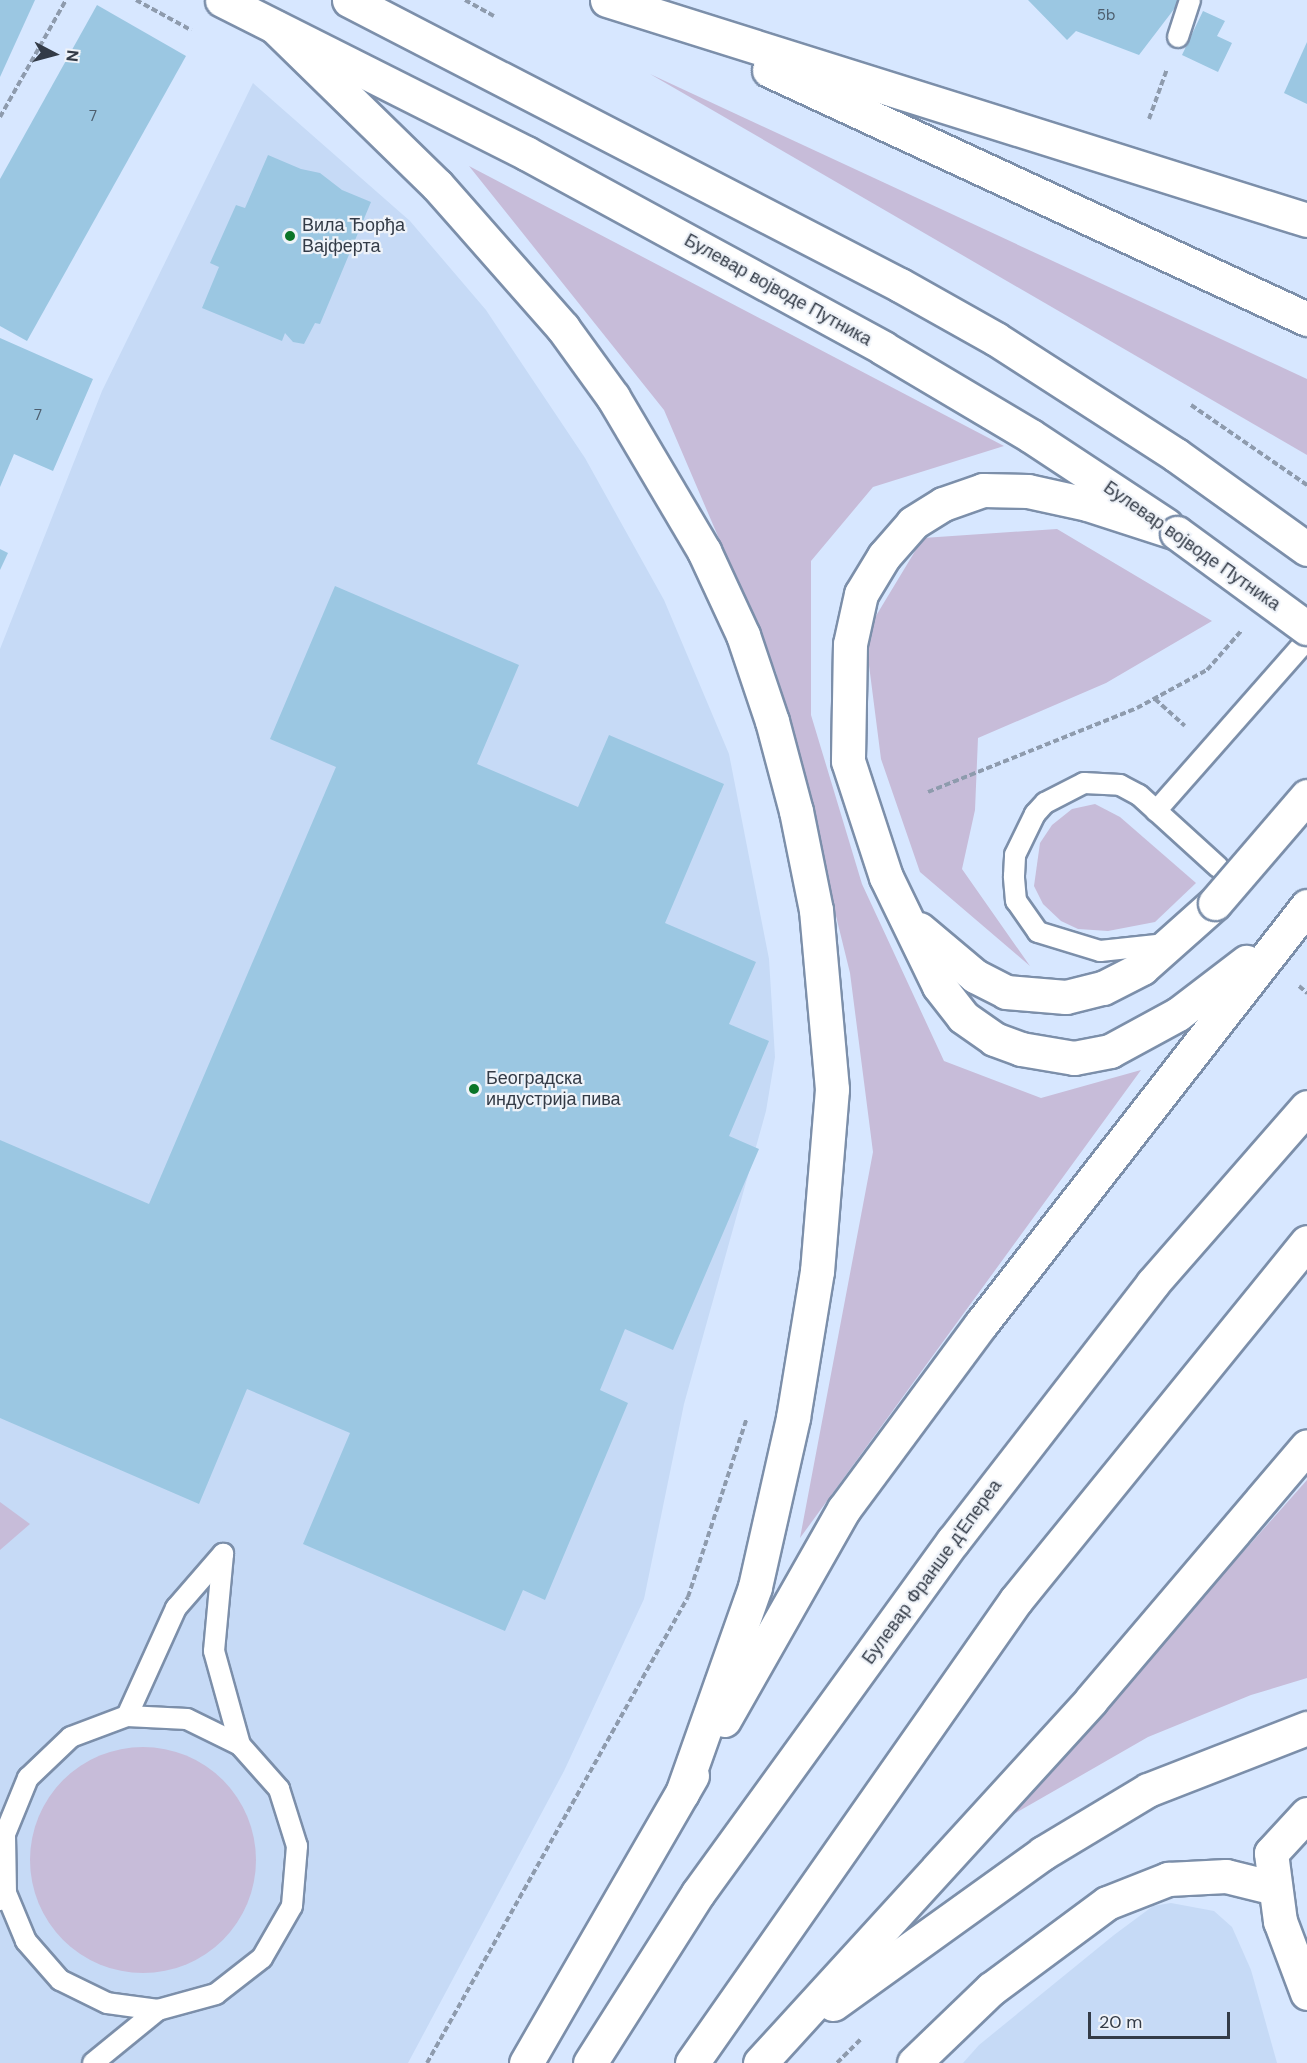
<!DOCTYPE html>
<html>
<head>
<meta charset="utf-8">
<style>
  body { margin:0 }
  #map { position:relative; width:1307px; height:2063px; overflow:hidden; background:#d7e7ff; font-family:"DM Sans",sans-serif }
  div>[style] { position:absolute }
  .built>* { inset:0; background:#c6daf6 }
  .green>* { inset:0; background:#c7bcd9 }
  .round { border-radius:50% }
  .building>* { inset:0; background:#9bc7e2 }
  .path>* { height:4px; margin-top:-2px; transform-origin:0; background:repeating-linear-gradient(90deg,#8e9bad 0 6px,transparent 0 9px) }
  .roads { filter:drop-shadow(2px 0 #7c8faa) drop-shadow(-2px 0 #7c8faa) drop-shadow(0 2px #7c8faa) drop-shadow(0 -2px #7c8faa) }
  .service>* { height:20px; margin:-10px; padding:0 10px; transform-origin:10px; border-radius:10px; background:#fff }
  .minor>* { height:33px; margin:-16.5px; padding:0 16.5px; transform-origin:16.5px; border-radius:16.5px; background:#fff }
  .secondary>* { height:33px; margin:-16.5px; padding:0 16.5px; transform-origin:16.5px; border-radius:16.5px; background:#fff }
  .trunk>* { height:33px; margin:-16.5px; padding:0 16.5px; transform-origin:16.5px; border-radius:16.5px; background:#fff }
  .bridges { filter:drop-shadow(2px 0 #7c8faa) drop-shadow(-2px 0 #7c8faa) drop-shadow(0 2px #7c8faa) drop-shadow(0 -2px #7c8faa) }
  .primary-bridge>* { height:33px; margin:-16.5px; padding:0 16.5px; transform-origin:16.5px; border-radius:16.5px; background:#fff }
  .trunk-bridge>* { height:33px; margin:-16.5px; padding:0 16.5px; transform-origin:16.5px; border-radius:16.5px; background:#fff }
  .dots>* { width:16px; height:16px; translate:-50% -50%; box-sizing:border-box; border:3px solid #eff3f9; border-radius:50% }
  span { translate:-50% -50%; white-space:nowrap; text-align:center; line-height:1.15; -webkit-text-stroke:4.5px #eff3f9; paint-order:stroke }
  .number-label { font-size:15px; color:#4d5e6e }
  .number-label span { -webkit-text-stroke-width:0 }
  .poi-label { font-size:18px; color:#333b47 }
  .left { translate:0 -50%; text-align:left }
  .street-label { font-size:18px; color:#333b47 }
  .north { position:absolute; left:24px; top:24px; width:60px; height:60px; -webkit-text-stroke:4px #eff3f9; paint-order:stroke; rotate:96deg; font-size:16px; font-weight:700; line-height:24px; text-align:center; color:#333b47 }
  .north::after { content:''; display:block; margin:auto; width:21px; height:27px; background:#333b47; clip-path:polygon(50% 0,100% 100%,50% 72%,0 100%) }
  .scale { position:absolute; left:1088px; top:2012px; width:142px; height:27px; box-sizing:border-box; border:3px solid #333b47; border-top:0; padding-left:8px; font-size:18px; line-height:21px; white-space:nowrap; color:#333b47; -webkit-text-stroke:4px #eff3f9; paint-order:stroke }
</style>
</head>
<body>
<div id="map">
  <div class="built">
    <i style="clip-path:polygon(253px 83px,410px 221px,486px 310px,585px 458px,664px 600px,729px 754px,769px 959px,775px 1057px,766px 1111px,684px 1404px,644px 1599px,564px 1771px,408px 2063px,0 2063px,0 649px,102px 391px)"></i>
    <i style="clip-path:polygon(1171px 1903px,1214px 1911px,1232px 1927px,1251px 1970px,1277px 2063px,963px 2063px,979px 2045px,1114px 1935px,1153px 1906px)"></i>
  </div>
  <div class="green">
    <i style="clip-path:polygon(650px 74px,1307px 379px,1307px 455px)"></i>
    <i style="clip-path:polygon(469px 166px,1004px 446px,873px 487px,811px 561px,811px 715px,862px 884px,944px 1061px,1041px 1098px,1141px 1070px,800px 1538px,873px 1152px,850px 973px,776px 672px,664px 410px)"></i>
    <i style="clip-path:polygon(1057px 529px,1212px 621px,1106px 683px,978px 738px,975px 810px,962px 869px,1030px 966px,920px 872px,881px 759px,865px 634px,923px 538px)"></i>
    <i style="clip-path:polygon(1095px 804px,1120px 817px,1196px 883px,1155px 922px,1108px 931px,1078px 929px,1061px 921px,1043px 904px,1034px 886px,1040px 843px,1052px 825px,1072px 809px)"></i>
    <i style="clip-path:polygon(1307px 1480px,1307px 1678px,1251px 1695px,1148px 1737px,1007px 1818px)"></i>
    <i style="clip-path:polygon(0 1502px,30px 1524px,0 1550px)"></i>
    <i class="round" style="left:30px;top:1747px;width:226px;height:226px"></i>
  </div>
  <div class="building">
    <i style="clip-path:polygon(0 0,35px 0,0 77px)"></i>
    <i style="clip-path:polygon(1028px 0,1181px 0,1139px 55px,1076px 31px,1067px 40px)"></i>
    <i style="clip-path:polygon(97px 5px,186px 56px,27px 341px,0 326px,0 179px)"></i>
    <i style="clip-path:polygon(1203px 11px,1225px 21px,1217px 36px,1232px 43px,1218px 72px,1182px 55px)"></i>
    <i style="clip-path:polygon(1307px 42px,1307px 104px,1284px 93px)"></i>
    <i style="clip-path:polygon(268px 155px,301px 169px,320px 173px,342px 190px,371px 202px,320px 324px,315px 323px,304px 344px,293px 342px,285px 333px,282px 341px,202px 308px,219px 267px,210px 263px,236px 205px,245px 208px)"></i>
    <i style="clip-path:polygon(0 338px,93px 379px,53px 471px,14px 454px,0 487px)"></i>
    <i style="clip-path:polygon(0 549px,8px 553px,0 570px)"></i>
    <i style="clip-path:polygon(335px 586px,519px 665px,477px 764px,578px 807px,609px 735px,724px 784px,665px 923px,756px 962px,729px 1024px,769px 1041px,729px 1136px,759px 1149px,673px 1350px,625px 1329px,600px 1390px,628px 1403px,545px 1600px,523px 1590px,505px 1631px,303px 1544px,350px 1433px,247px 1389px,199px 1504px,0 1418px,0 1140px,149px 1204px,336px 767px,270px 739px)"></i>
  </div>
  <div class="path">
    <i style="left:136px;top:0;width:63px;rotate:28.6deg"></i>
    <i style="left:465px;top:0;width:33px;rotate:29deg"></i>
    <i style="left:0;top:117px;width:134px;rotate:-60.6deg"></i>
    <i style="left:1149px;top:119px;width:53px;rotate:-70.2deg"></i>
    <i style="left:1191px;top:405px;width:141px;rotate:34.6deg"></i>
    <i style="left:1155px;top:699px;width:40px;rotate:42deg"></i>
    <i style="left:928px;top:792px;width:225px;rotate:-21.9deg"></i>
    <i style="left:1137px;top:708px;width:80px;rotate:-28.5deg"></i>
    <i style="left:1207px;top:670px;width:52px;rotate:-48.9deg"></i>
    <i style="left:1299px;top:986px;width:11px;rotate:41deg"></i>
    <i style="left:427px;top:2063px;width:534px;rotate:-60.75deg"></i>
    <i style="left:688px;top:1597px;width:188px;rotate:-71.8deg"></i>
    <i style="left:837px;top:2063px;width:35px;rotate:-45deg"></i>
  </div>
  <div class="roads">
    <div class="service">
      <i style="left:1178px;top:37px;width:39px;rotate:-72deg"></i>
      <i style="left:1156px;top:811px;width:228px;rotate:-48.6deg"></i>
      <i style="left:1166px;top:944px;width:66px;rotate:173.9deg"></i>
      <i style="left:1100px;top:951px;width:65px;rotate:-163deg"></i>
      <i style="left:1038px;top:932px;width:38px;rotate:-125deg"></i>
      <i style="left:1016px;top:901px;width:25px;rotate:-95deg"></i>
      <i style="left:1014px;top:876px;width:21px;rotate:-87deg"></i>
      <i style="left:1015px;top:855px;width:46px;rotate:-64deg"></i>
      <i style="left:1035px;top:814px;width:15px;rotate:-48deg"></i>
      <i style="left:1045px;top:803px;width:44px;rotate:-27.1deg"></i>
      <i style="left:1084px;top:783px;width:36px;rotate:3deg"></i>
      <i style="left:1120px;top:785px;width:21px;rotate:28deg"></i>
      <i style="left:1139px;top:795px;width:107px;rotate:42.3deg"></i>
      <i style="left:223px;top:1554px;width:97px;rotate:95.3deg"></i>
      <i style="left:214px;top:1651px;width:98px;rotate:74.5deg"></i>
      <i style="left:127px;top:1716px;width:119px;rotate:-65.6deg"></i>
      <i style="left:176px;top:1608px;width:72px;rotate:-49deg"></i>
      <i style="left:0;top:1900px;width:9px;rotate:-49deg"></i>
      <i style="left:6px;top:1893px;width:59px;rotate:-91deg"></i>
      <i style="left:5px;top:1834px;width:61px;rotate:-67.7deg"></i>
      <i style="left:28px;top:1778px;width:59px;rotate:-43.6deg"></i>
      <i style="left:71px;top:1737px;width:60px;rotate:-20.6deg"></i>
      <i style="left:127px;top:1716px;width:60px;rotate:2.9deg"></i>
      <i style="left:187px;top:1719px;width:59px;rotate:26.1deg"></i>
      <i style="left:240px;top:1745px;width:59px;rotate:48.4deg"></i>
      <i style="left:279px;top:1789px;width:60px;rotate:72.5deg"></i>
      <i style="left:297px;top:1846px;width:60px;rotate:94.8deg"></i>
      <i style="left:292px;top:1906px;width:60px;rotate:120deg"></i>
      <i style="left:262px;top:1958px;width:58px;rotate:142deg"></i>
      <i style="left:216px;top:1994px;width:60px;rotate:164.6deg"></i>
      <i style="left:158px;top:2010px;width:51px;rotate:-172.2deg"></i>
      <i style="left:107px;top:2003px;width:52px;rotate:-153.9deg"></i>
      <i style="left:60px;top:1980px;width:52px;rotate:-131.1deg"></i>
      <i style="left:26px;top:1941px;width:52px;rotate:-112.6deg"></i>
      <i style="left:93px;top:2063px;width:84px;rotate:-39.2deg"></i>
    </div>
    <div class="minor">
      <i style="left:1307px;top:1814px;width:53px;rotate:132.7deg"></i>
      <i style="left:1271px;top:1853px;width:69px;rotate:82.5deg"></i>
      <i style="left:1280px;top:1921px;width:77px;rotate:69.4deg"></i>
      <i style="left:914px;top:2063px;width:107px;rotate:-43.9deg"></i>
      <i style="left:991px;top:1989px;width:144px;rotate:-36.6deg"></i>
      <i style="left:1107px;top:1903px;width:66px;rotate:-21.5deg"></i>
      <i style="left:1168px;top:1879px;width:58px;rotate:-3deg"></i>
      <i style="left:1226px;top:1876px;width:50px;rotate:13.8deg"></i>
    </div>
    <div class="secondary">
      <i style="left:222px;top:0;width:340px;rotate:26.7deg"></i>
      <i style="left:526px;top:153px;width:407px;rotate:28.6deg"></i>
      <i style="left:883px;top:348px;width:172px;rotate:30.7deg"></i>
      <i style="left:1031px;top:436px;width:162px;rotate:33.4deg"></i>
      <i style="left:349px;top:0;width:620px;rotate:27.35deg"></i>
      <i style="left:900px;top:285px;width:110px;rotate:29.4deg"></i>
      <i style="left:996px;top:339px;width:214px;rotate:32.8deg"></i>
      <i style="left:1176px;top:455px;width:161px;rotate:35.7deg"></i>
    </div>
    <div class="trunk">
      <i style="left:607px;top:0;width:734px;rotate:17.45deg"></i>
      <i style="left:275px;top:27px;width:226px;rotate:44.3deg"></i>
      <i style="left:437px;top:185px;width:191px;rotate:48.6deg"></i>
      <i style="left:563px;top:328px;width:85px;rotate:54.1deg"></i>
      <i style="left:613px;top:397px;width:179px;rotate:59.4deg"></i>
      <i style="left:704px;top:551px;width:93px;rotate:65.1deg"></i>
      <i style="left:743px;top:635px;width:91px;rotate:71.4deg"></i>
      <i style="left:772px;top:721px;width:93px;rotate:75.1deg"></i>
      <i style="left:796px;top:811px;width:101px;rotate:78.6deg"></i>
      <i style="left:816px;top:910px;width:180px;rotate:84.9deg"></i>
      <i style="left:832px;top:1089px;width:183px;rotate:94.7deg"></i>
      <i style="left:817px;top:1271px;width:149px;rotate:99.3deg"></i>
      <i style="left:793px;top:1418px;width:173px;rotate:102.7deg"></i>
      <i style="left:755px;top:1587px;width:219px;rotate:109.5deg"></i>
      <i style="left:769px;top:70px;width:593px;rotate:24.84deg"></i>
      <i style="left:1177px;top:533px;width:95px;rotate:-162.1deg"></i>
      <i style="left:1087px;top:504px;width:60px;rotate:-167.6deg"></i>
      <i style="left:1028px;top:491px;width:45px;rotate:-178.7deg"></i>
      <i style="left:983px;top:490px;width:42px;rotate:160.7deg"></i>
      <i style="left:943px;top:504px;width:36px;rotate:148deg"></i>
      <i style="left:913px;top:523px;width:44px;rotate:131.3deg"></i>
      <i style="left:884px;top:556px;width:44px;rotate:121.2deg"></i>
      <i style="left:861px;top:594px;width:51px;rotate:102.4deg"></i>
      <i style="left:850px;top:644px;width:117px;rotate:91deg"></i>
      <i style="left:848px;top:761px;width:122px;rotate:71.9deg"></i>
      <i style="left:886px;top:877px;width:121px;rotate:64.1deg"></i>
      <i style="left:939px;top:986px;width:39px;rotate:52deg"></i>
      <i style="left:963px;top:1017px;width:38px;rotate:35deg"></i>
      <i style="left:994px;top:1039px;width:29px;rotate:20deg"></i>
      <i style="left:1021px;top:1049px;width:54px;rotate:9.6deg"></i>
      <i style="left:1074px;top:1058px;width:37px;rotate:-11deg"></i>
      <i style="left:1110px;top:1051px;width:77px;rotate:-28.6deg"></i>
      <i style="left:1178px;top:1014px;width:86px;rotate:-37.4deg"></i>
      <i style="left:919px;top:929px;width:73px;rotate:40deg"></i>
      <i style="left:975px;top:976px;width:35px;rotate:27deg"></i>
      <i style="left:1006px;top:992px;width:60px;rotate:4.8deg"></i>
      <i style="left:1066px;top:997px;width:38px;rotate:-14deg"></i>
      <i style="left:1103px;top:988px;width:44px;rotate:-27.1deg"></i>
      <i style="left:1142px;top:968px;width:98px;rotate:-41.7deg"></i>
      <i style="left:724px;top:1720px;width:243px;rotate:-60.4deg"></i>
      <i style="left:844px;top:1509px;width:230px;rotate:-53.5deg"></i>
      <i style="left:981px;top:1324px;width:530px;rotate:-52.05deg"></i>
      <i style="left:833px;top:2004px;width:259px;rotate:-35.7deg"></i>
      <i style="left:1043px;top:1853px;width:122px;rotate:-31deg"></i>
      <i style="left:1148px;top:1790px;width:171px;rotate:-21.3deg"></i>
      <i style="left:526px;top:2063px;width:332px;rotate:-60deg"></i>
      <i style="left:590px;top:2063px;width:201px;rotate:-57.6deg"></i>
      <i style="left:698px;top:1893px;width:435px;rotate:-54.1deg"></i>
      <i style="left:953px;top:1541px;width:325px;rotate:-52.2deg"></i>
      <i style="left:1152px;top:1284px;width:235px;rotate:-48.8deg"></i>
      <i style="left:692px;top:2063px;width:565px;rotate:-55.02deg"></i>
      <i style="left:1016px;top:1600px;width:461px;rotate:-50.9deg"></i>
      <i style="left:760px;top:2063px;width:491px;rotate:-47.6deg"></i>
      <i style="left:1091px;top:1700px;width:333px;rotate:-49.6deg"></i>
    </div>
  </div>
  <div class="bridges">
    <div class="primary-bridge">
      <i style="left:1177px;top:533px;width:161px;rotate:36.2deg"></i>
    </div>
    <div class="trunk-bridge">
      <i style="left:1215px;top:903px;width:141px;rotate:-49.3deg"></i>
    </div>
  </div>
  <div class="dots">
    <i style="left:290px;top:236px;background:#0b7528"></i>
    <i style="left:474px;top:1089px;background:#0b7528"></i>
  </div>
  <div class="number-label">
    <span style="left:1106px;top:16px">5b</span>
    <span style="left:93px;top:117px">7</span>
    <span style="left:38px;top:416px">7</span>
  </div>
  <div class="poi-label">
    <span class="left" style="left:302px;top:236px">Вила Ђорђа<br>Вајферта</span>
    <span class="left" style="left:486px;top:1089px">Београдска<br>индустрија пива</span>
  </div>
  <div class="street-label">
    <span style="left:778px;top:290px;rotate:29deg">Булевар војводе Путника</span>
    <span style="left:1192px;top:546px;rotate:35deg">Булевар војводе Путника</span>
    <span style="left:932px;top:1572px;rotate:-54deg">Булевар Франше д'Епереа</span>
  </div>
  <div class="north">N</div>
  <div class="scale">20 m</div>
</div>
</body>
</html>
